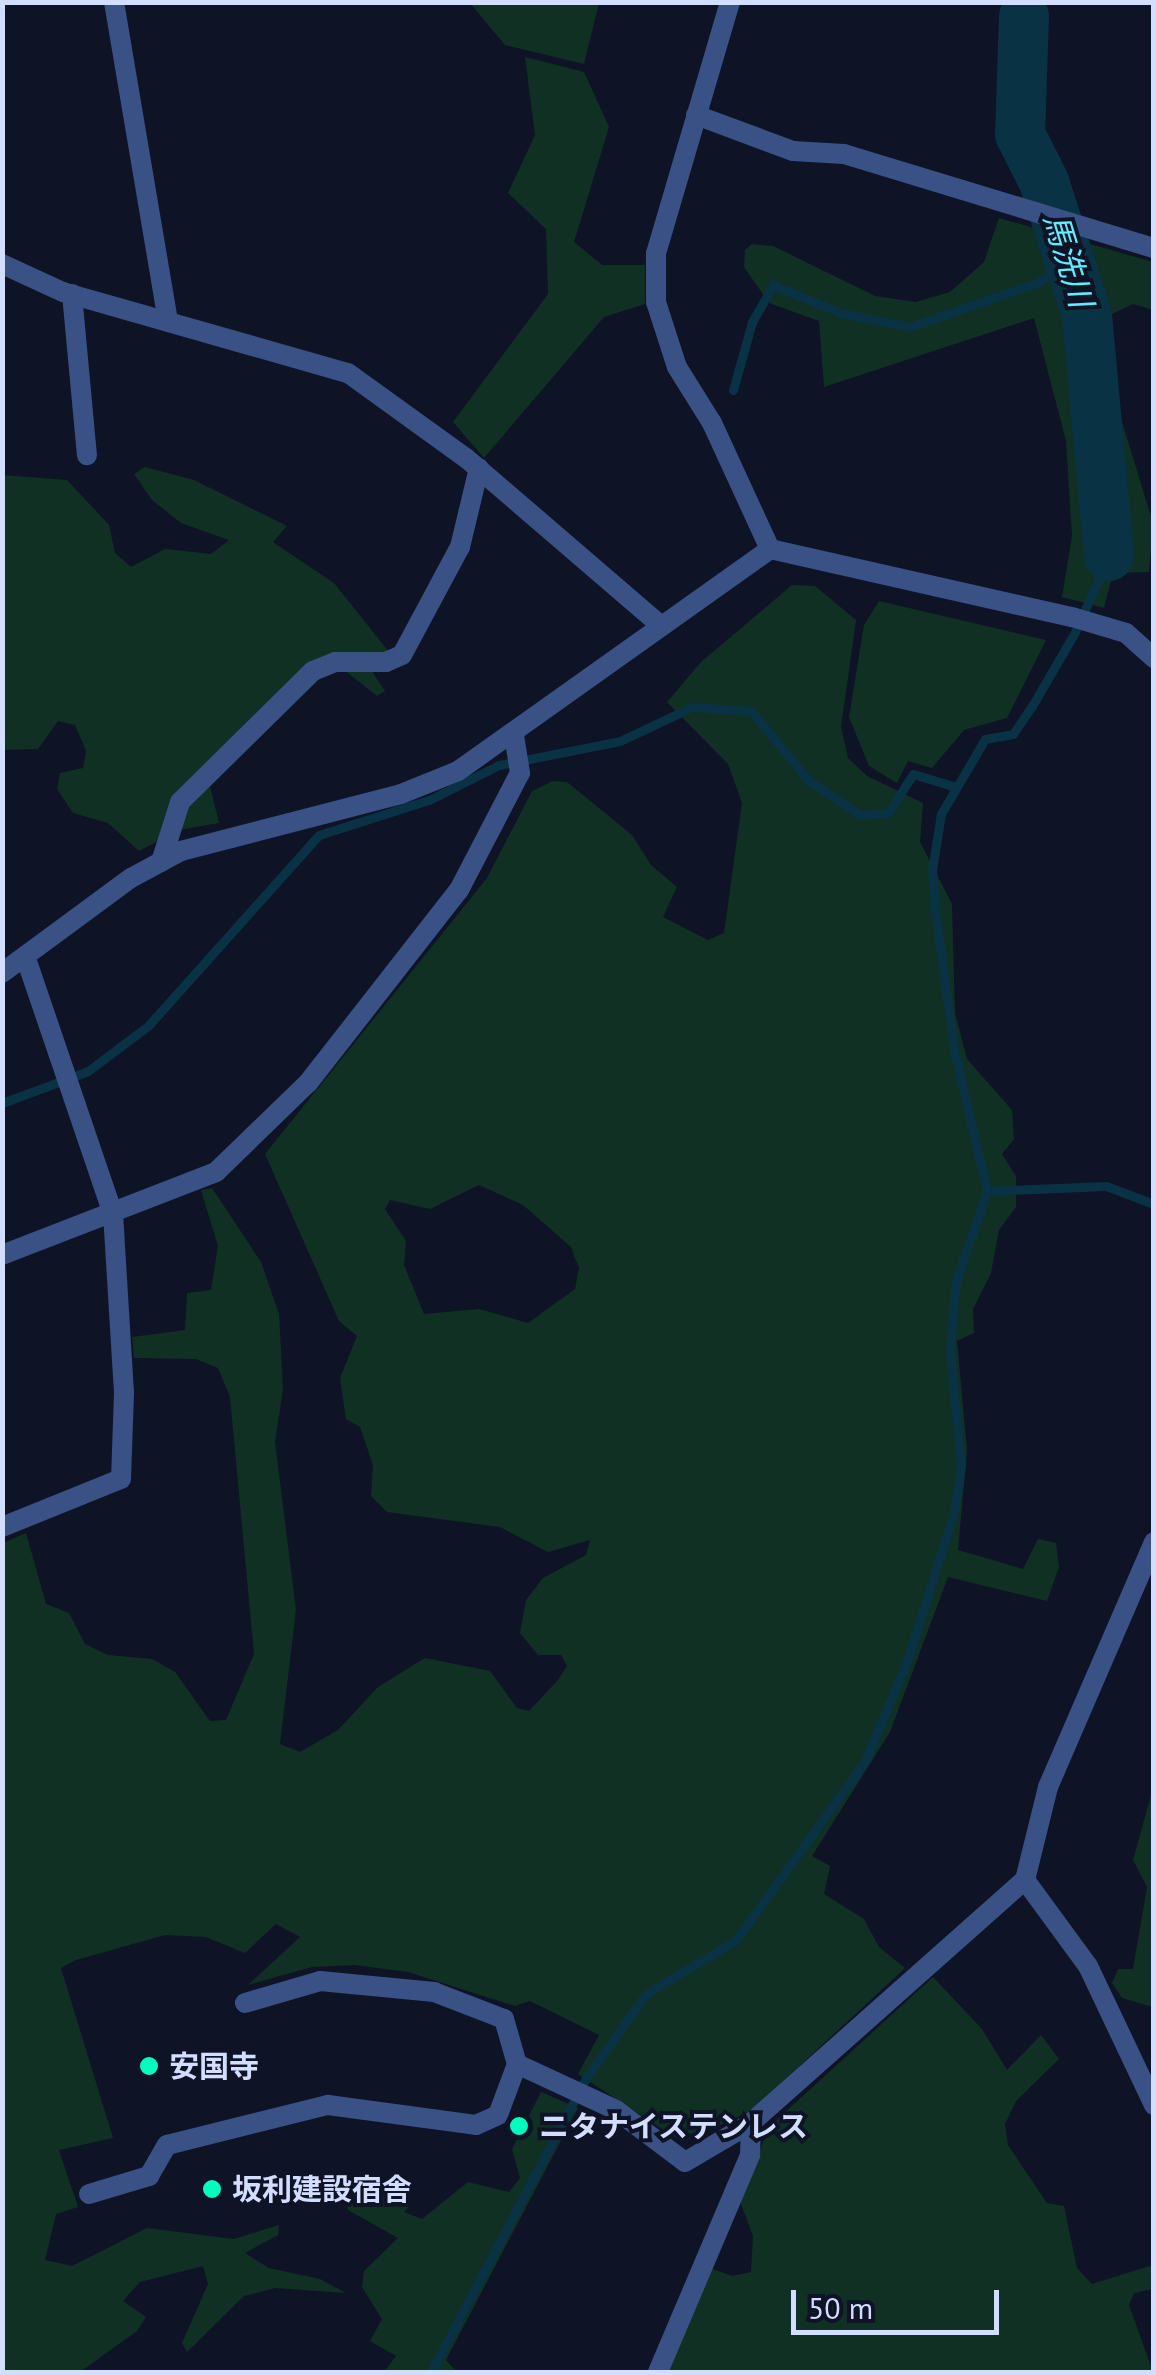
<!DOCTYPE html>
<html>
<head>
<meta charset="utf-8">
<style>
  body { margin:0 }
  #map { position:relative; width:1156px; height:2375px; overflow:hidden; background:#0e1326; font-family:"PT Sans","Noto Sans JP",sans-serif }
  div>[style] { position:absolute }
  .green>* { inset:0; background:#113024 }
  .stream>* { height:9px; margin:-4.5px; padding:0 4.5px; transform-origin:4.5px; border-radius:4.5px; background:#093344 }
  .river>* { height:50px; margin:-25px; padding:0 25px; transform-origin:25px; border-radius:25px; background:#093344 }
  .street>* { height:20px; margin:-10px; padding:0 10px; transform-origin:10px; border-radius:10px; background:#395185 }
  .dots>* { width:28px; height:28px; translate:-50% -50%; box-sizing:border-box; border:5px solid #0e1326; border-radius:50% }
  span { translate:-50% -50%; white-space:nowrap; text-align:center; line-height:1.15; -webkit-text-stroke:8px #0e1326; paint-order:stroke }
  .poi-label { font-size:30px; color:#d3ddff; font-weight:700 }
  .left { translate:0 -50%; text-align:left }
  .water-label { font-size:32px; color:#61edff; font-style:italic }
  .frame { position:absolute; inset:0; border:5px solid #d3ddff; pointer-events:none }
  .scale { position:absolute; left:791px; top:2290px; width:208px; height:45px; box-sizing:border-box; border:5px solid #d3ddff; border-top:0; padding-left:12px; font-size:30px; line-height:35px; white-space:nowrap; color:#d3ddff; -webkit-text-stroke:8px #0e1326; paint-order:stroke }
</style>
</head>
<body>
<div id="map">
  <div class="green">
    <i style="clip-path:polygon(470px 3px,599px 3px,584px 64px,505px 45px)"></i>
    <i style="clip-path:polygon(525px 57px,584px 72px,609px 127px,574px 242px,602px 265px,645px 265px,645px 304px,604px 317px,484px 458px,453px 422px,548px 294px,546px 229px,508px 193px,535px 135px)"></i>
    <i style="clip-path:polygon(999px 218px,1153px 262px,1153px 310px,1133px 304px,1108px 316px,1119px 412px,1153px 523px,1149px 572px,1113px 573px,1104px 608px,1062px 597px,1072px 536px,1066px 441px,1034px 318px,824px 387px,819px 321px,769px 303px,744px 267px,745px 250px,752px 244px,773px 246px,875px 296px,916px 302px,950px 292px,984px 262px)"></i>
    <i style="clip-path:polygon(145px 467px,194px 480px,287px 526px,273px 542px,334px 583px,389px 652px,373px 673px,385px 691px,377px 696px,343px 669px,328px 671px,210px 786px,219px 823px,179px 830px,139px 851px,108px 823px,73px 813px,57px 789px,60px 773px,83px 768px,86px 751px,75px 725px,58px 721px,38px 749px,3px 750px,2px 475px,67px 480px,109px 525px,115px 553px,131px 567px,165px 549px,211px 554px,229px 540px,181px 523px,152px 500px,134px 474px)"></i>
    <i style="clip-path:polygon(evenodd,792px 585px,815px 586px,856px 620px,841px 727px,848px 758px,867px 776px,923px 803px,920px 842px,952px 904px,955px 1013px,967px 1059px,1012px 1110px,1014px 1139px,1002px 1154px,1016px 1176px,1016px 1207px,999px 1230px,991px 1273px,973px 1309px,974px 1333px,957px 1341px,967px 1450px,958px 1550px,1023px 1569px,1038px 1539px,1056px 1543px,1059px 1567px,1047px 1601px,948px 1577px,890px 1732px,812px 1856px,830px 1866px,824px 1894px,864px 1919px,879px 1947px,905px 1968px,751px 2111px,682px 2142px,578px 2074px,599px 2035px,530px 2001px,515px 2006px,408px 1972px,355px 1965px,312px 1967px,248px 1985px,300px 1937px,276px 1924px,245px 1953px,206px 1937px,165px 1935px,76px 1960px,61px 1968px,113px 2138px,59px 2150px,78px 2207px,56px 2214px,45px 2260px,72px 2266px,147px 2228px,234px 2239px,279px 2225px,278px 2235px,245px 2253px,269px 2268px,320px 2279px,346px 2293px,275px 2288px,244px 2296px,187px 2352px,182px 2343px,208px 2284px,203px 2266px,140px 2282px,123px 2301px,146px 2317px,137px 2331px,80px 2372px,3px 2372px,3px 1543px,26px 1533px,46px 1604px,69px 1613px,85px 1644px,108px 1655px,152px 1659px,175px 1672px,210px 1721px,226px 1720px,254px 1654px,230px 1397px,218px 1368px,196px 1359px,134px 1358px,132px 1337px,185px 1330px,187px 1293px,211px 1290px,218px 1246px,201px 1190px,212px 1188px,261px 1262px,279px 1314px,283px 1389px,275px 1442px,296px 1610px,280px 1744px,300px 1752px,338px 1730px,378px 1687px,425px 1658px,490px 1671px,517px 1708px,529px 1711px,558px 1680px,567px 1666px,561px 1655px,538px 1655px,520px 1633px,526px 1600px,543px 1578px,586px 1555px,590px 1540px,548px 1552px,500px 1527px,387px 1512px,371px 1496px,373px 1465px,360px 1427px,346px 1419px,340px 1378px,357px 1336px,339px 1321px,265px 1154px,487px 878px,532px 791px,553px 781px,567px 782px,632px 835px,651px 865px,677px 887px,663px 917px,708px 940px,724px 933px,742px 803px,728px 764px,667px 702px,701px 662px,792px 585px,479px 1185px,523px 1205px,571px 1247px,579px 1268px,575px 1289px,528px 1323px,479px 1309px,424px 1314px,404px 1265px,406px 1241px,385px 1209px,390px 1200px,430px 1209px,479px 1185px)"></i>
    <i style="clip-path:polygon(879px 601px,1046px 640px,1007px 718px,964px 730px,932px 768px,908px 761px,897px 783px,869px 766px,849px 717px,864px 625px)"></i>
    <i style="clip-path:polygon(1153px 1788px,1154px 2006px,1153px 2007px,1122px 1998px,1112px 1983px,1118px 1969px,1133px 1969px,1147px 1887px,1133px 1860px)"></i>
    <i style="clip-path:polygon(933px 1977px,982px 2029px,1007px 2070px,1041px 2035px,1059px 2059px,1016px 2101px,1005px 2124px,1008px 2145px,1047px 2203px,1064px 2206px,1077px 2268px,1092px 2284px,1153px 2265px,1153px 2289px,1134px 2293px,1129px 2305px,1153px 2372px,669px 2370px,710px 2268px,732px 2276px,751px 2272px,753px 2236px,739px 2199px,770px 2126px)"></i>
    <i style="clip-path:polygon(541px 2092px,578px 2108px,446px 2360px,457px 2372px,384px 2372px,396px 2356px,370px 2341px,382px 2319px,362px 2287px,364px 2271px,398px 2238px,348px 2210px,339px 2185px,360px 2172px,395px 2184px,411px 2204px,404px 2212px,422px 2219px,468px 2182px,509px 2192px,520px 2178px,512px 2149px)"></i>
  </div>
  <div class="stream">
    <i style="left:733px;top:390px;width:71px;rotate:-74.4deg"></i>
    <i style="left:752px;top:322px;width:43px;rotate:-60.4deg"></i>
    <i style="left:773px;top:285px;width:74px;rotate:22.4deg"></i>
    <i style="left:841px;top:313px;width:70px;rotate:11.5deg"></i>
    <i style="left:910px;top:327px;width:137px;rotate:-19.2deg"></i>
    <i style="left:1039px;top:282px;width:37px;rotate:-34deg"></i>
    <i style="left:2px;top:1103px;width:92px;rotate:-20.4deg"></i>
    <i style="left:88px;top:1071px;width:75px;rotate:-36.9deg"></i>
    <i style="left:148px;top:1026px;width:256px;rotate:-48.2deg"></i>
    <i style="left:319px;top:835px;width:115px;rotate:-17.7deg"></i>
    <i style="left:429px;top:800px;width:78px;rotate:-26.6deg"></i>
    <i style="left:499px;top:765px;width:123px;rotate:-11.2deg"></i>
    <i style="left:620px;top:741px;width:80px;rotate:-25.3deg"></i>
    <i style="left:692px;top:707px;width:59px;rotate:3.9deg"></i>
    <i style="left:751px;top:711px;width:89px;rotate:50.4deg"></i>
    <i style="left:808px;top:780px;width:63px;rotate:33.9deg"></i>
    <i style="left:860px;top:815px;width:28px;rotate:-4deg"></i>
    <i style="left:888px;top:813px;width:46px;rotate:-57.3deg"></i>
    <i style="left:913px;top:774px;width:42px;rotate:16.7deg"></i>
    <i style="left:987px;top:1191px;width:119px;rotate:-2.4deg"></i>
    <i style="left:1106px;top:1186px;width:51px;rotate:20.6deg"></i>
    <i style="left:431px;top:2372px;width:332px;rotate:-62.2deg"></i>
    <i style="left:586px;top:2078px;width:103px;rotate:-54.5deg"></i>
    <i style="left:646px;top:1994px;width:105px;rotate:-31deg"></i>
    <i style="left:736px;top:1940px;width:221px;rotate:-54.2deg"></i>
    <i style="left:865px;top:1761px;width:108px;rotate:-67.2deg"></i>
    <i style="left:907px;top:1661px;width:156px;rotate:-72.5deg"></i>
    <i style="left:954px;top:1512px;width:47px;rotate:-81.3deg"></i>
    <i style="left:961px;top:1466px;width:115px;rotate:-95.5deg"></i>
    <i style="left:950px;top:1352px;width:71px;rotate:-85.2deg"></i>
    <i style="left:956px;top:1281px;width:95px;rotate:-71deg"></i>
    <i style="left:987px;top:1191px;width:145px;rotate:-103.2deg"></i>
    <i style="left:954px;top:1050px;width:141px;rotate:-97.7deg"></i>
    <i style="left:935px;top:910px;width:40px;rotate:-94.3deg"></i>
    <i style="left:932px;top:870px;width:57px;rotate:-80.9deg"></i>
    <i style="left:941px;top:814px;width:87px;rotate:-59.6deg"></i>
    <i style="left:985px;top:739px;width:28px;rotate:-10deg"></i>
    <i style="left:1013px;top:734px;width:34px;rotate:-56deg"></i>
    <i style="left:1032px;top:706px;width:86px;rotate:-59.8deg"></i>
    <i style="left:1075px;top:632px;width:83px;rotate:-65.9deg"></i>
  </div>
  <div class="river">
    <i style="left:1024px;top:16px;width:118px;rotate:91.9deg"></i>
    <i style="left:1020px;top:134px;width:54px;rotate:63.4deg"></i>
    <i style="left:1044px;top:182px;width:140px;rotate:72.1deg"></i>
    <i style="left:1087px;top:315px;width:242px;rotate:84.8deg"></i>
  </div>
  <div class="street">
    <i style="left:114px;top:2px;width:319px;rotate:80.4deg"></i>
    <i style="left:730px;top:2px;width:262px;rotate:106.4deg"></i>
    <i style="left:656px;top:253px;width:49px;rotate:90deg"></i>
    <i style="left:656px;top:302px;width:68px;rotate:72.1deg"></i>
    <i style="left:677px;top:367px;width:66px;rotate:58deg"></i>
    <i style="left:712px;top:423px;width:139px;rotate:65.3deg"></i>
    <i style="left:696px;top:115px;width:103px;rotate:20.4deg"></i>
    <i style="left:793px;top:151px;width:51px;rotate:3.4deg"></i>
    <i style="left:844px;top:154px;width:324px;rotate:16.9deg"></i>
    <i style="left:2px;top:264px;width:67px;rotate:24.7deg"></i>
    <i style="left:63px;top:292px;width:296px;rotate:15.9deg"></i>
    <i style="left:348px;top:373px;width:145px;rotate:35.8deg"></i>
    <i style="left:466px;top:458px;width:255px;rotate:40.7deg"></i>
    <i style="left:72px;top:294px;width:162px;rotate:84.7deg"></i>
    <i style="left:161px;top:862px;width:63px;rotate:-72.4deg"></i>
    <i style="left:180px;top:802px;width:187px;rotate:-44.6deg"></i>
    <i style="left:313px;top:671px;width:24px;rotate:-22deg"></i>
    <i style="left:335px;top:662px;width:51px"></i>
    <i style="left:386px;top:662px;width:17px;rotate:-24deg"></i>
    <i style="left:402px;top:655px;width:123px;rotate:-61.8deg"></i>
    <i style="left:460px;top:547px;width:81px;rotate:-76.5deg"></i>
    <i style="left:2px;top:973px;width:160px;rotate:-36.4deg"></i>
    <i style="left:131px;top:878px;width:57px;rotate:-28.4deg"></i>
    <i style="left:181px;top:851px;width:227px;rotate:-14.5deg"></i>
    <i style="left:401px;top:794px;width:61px;rotate:-22deg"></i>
    <i style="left:458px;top:771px;width:383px;rotate:-35.4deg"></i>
    <i style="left:770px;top:549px;width:310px;rotate:12.7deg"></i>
    <i style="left:1072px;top:617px;width:56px;rotate:16.5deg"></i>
    <i style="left:1126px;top:633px;width:38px;rotate:42deg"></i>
    <i style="left:2px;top:1255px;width:230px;rotate:-21.2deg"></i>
    <i style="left:216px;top:1172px;width:128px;rotate:-44.1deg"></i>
    <i style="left:308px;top:1083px;width:245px;rotate:-52deg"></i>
    <i style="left:459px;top:890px;width:132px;rotate:-62.5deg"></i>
    <i style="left:520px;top:773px;width:37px;rotate:-99deg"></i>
    <i style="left:2px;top:1527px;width:128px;rotate:-22deg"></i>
    <i style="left:121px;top:1479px;width:86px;rotate:-88deg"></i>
    <i style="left:124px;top:1393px;width:179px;rotate:-93.5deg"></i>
    <i style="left:113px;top:1214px;width:270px;rotate:-108.8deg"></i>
    <i style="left:1025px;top:1880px;width:107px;rotate:53.8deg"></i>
    <i style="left:1088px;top:1966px;width:154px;rotate:64.6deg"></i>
    <i style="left:245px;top:2003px;width:78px;rotate:-16.3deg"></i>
    <i style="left:320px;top:1981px;width:115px;rotate:5.5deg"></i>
    <i style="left:434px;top:1992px;width:75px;rotate:21.1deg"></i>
    <i style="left:504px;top:2019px;width:47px;rotate:73.9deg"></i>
    <i style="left:517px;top:2064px;width:109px;rotate:24.9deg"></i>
    <i style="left:616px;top:2110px;width:86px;rotate:37deg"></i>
    <i style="left:685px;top:2162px;width:77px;rotate:-30.6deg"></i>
    <i style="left:89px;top:2194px;width:63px;rotate:-16.7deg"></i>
    <i style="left:149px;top:2176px;width:36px;rotate:-60deg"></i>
    <i style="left:167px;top:2145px;width:166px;rotate:-14deg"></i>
    <i style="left:328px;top:2105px;width:149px;rotate:7.7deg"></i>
    <i style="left:476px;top:2125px;width:24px;rotate:-24deg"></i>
    <i style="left:498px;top:2115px;width:54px;rotate:-69.6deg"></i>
    <i style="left:658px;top:2372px;width:236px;rotate:-67deg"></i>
    <i style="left:750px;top:2155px;width:32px;rotate:-88deg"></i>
    <i style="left:751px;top:2123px;width:366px;rotate:-41.6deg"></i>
    <i style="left:1025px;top:1880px;width:96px;rotate:-76.1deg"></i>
    <i style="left:1048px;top:1787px;width:267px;rotate:-66.6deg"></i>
  </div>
  <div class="dots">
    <i style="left:149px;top:2066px;background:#00febf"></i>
    <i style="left:519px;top:2126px;background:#00febf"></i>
    <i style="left:212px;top:2189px;background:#00febf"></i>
  </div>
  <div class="poi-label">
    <span class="left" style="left:169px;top:2066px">安国寺</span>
    <span class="left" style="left:539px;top:2126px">ニタナイステンレス</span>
    <span class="left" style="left:232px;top:2189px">坂利建設宿舎</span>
  </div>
  <div class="water-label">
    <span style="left:1069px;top:260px;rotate:73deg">馬洗川</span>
  </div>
  <div class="frame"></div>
  <div class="scale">50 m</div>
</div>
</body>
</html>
